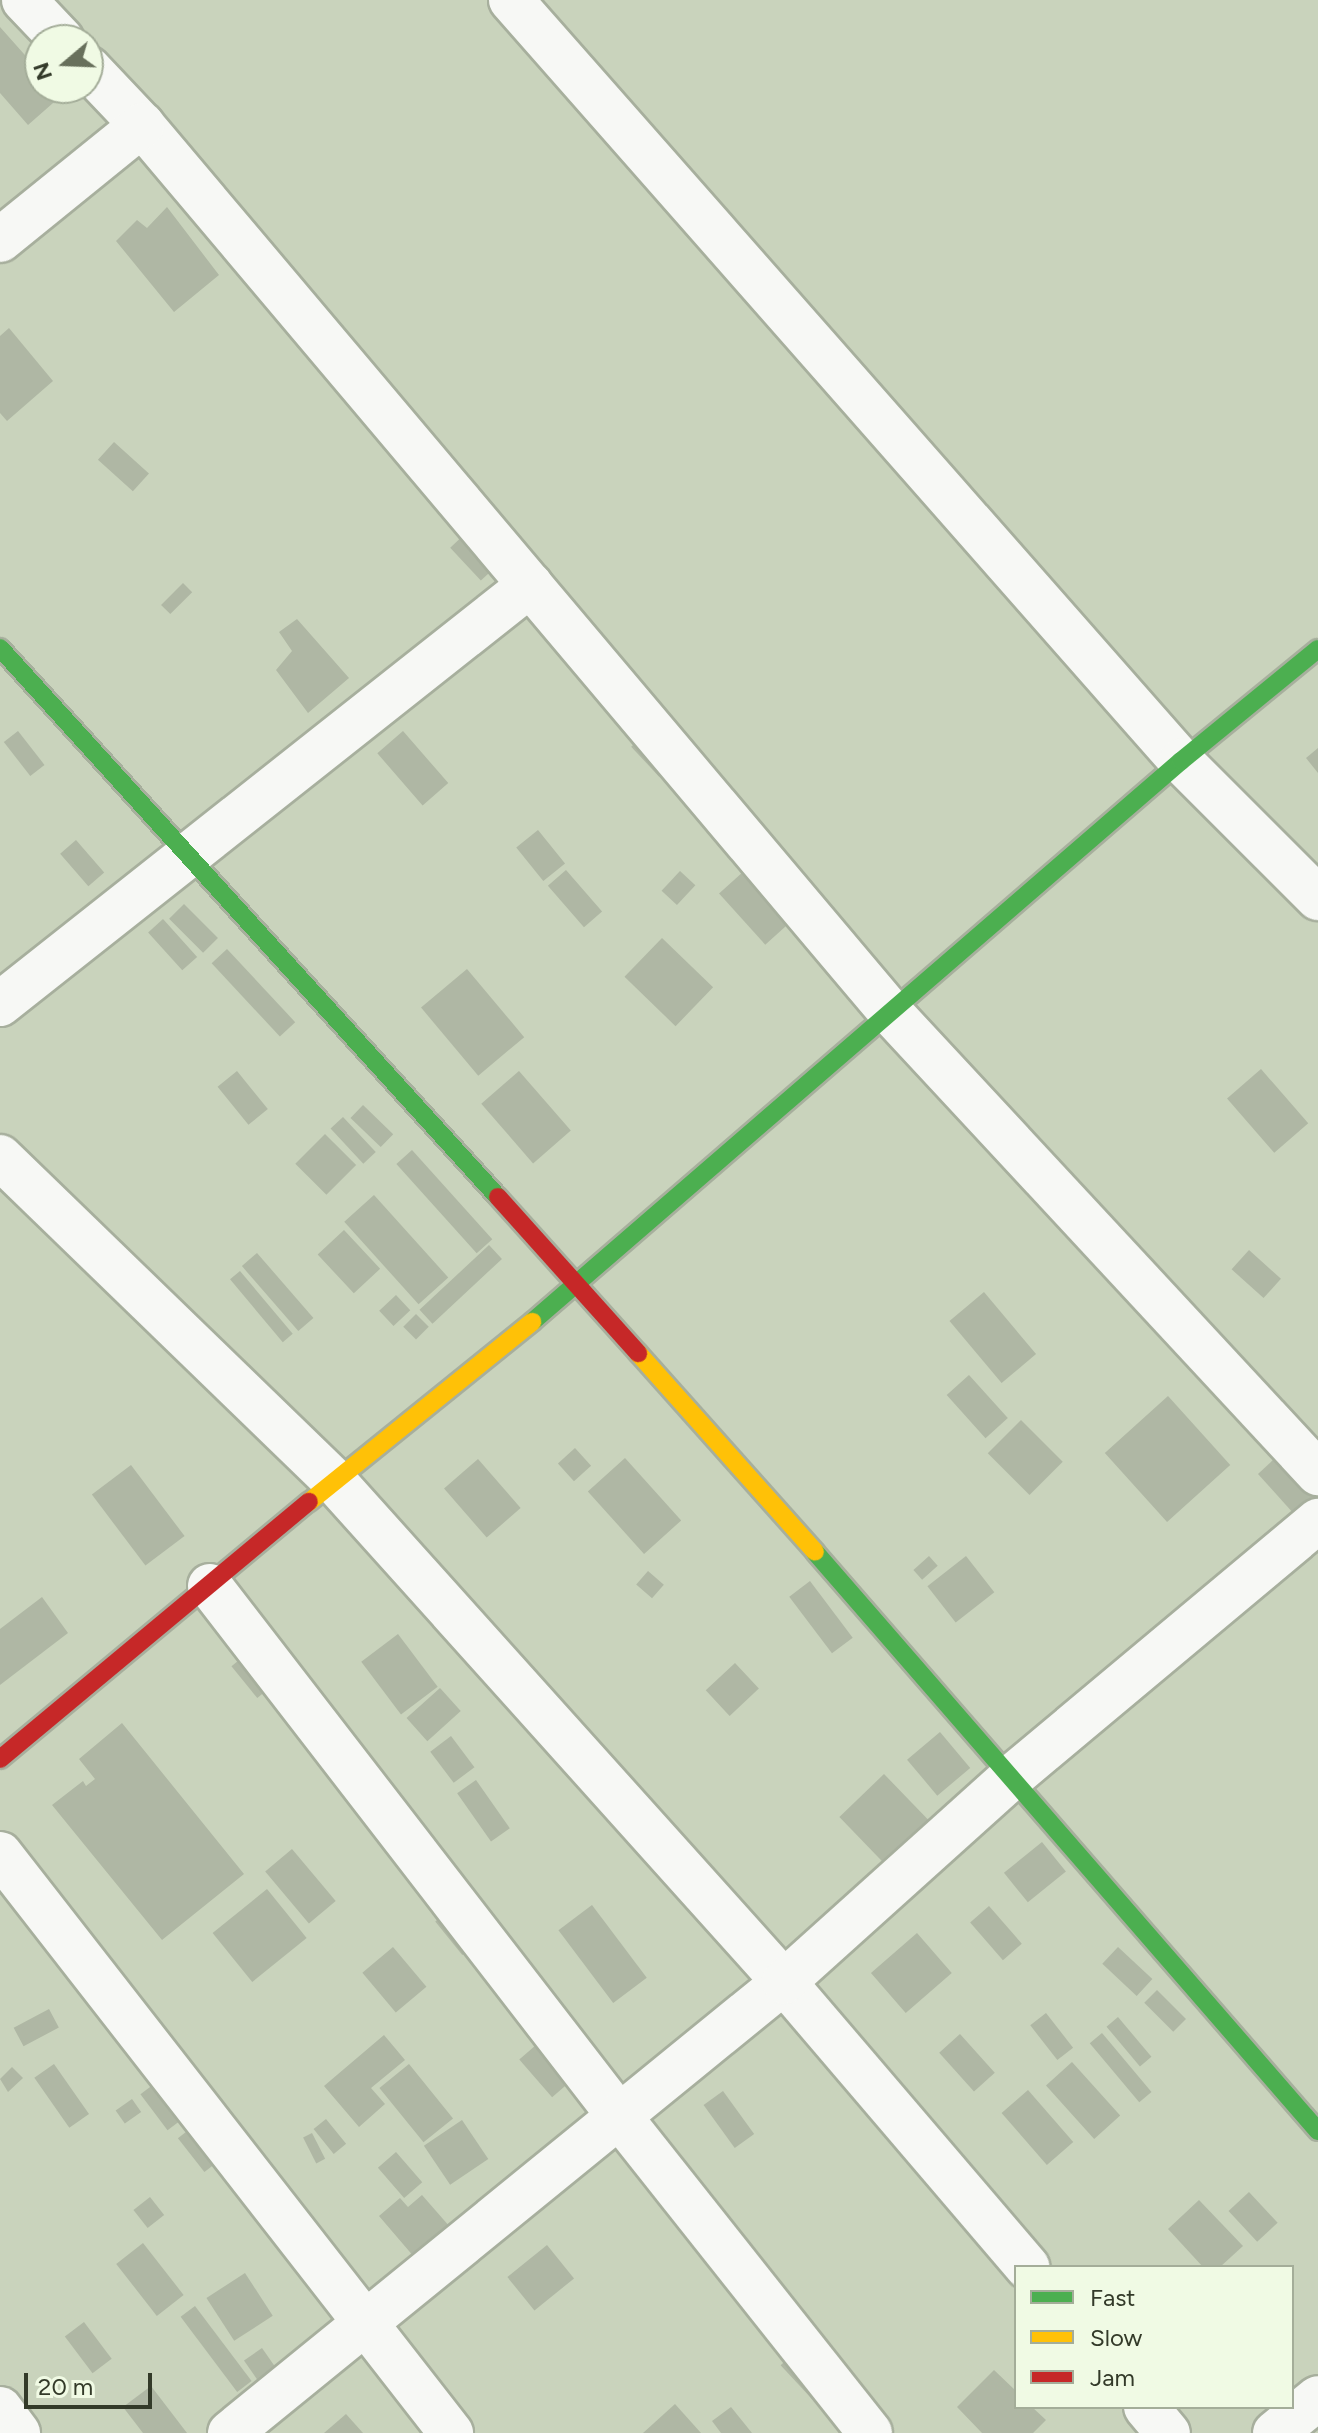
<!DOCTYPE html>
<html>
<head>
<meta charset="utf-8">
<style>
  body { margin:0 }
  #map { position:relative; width:1318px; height:2433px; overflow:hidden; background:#c9d3bc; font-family:Figtree,sans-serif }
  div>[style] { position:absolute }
  .building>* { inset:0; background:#afb7a4; transform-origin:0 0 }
  .roads { filter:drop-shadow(2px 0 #a7af9d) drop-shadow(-2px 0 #a7af9d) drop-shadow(0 2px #a7af9d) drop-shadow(0 -2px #a7af9d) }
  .street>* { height:44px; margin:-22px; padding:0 22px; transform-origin:22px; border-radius:22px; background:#f7f8f5 }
  .fast>* { height:18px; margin:-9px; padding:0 9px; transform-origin:9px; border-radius:9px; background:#4caf50 }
  .slow>* { height:18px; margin:-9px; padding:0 9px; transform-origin:9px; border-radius:9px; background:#ffc107 }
  .jam>* { height:18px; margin:-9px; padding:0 9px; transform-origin:9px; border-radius:9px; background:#c62828 }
  span { translate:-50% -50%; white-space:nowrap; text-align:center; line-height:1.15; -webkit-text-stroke:6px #f0fae4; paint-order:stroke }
  .legend { position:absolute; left:1014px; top:2265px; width:280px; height:144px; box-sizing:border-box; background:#f0fae4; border:2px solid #a4ad99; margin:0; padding:10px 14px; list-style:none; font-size:24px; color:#333a29 }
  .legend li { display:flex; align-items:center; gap:16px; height:40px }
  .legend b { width:40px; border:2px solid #a4ad99 }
  .north { position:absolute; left:24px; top:24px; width:80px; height:80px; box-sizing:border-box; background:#f0fae4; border:2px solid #a4ad99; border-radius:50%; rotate:251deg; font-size:22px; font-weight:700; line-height:32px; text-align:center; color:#333a29 }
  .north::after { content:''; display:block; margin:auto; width:28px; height:36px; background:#68705c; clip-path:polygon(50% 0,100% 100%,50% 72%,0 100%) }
  .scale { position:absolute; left:24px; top:2373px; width:128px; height:36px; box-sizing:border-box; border:4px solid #333a29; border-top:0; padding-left:10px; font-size:24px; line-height:28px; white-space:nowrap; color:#333a29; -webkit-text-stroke:6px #f0fae4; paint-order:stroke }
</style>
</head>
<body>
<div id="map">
  <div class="building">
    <i style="clip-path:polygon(0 27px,40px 72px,40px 88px,54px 88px,61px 96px,28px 125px,0 93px)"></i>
    <i style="clip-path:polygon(167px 207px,219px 275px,174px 312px,116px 241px,137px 220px,147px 228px)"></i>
    <i style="clip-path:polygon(9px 328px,53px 381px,7px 421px,0 413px,0 336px)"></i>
    <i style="left:114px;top:442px;width:47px;height:24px;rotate:42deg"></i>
    <i style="left:467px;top:532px;width:45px;height:23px;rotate:47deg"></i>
    <i style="left:183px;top:583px;width:13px;height:31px;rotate:45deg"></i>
    <i style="clip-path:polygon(297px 619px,349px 678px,308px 713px,276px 670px,292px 651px,279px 632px)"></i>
    <i style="left:18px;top:731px;width:43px;height:18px;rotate:52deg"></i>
    <i style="left:403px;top:731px;width:69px;height:34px;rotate:49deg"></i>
    <i style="left:648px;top:731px;width:41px;height:23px;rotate:47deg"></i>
    <i style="clip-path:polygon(1318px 748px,1318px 773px,1306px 758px)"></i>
    <i style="left:538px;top:830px;width:43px;height:28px;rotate:51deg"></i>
    <i style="left:76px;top:840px;width:43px;height:21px;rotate:49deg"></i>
    <i style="left:754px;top:862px;width:69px;height:47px;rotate:48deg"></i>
    <i style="left:566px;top:870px;width:55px;height:24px;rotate:49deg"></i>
    <i style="left:680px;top:871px;width:21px;height:27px;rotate:43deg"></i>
    <i style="left:184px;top:904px;width:48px;height:21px;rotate:45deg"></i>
    <i style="left:163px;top:919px;width:51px;height:20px;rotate:48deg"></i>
    <i style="left:662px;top:938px;width:71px;height:54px;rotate:44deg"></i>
    <i style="left:227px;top:949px;width:100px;height:21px;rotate:47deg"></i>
    <i style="left:467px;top:969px;width:89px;height:60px;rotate:50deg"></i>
    <i style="left:1261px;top:1069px;width:72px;height:45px;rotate:49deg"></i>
    <i style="left:237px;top:1071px;width:49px;height:25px;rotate:51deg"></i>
    <i style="left:519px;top:1071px;width:79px;height:50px;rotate:49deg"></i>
    <i style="left:363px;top:1105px;width:42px;height:18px;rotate:44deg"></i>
    <i style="left:343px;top:1117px;width:48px;height:17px;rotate:47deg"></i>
    <i style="left:325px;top:1134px;width:44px;height:42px;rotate:45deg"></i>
    <i style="left:412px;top:1150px;width:120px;height:21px;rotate:48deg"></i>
    <i style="left:374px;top:1195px;width:111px;height:40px;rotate:48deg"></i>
    <i style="left:344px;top:1230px;width:53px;height:36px;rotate:47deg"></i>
    <i style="left:489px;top:1245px;width:19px;height:95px;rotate:47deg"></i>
    <i style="left:1249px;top:1250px;width:43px;height:26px;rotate:42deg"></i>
    <i style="left:257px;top:1253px;width:86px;height:20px;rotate:49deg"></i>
    <i style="left:240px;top:1271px;width:82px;height:13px;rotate:50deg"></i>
    <i style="left:984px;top:1292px;width:81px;height:45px;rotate:50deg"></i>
    <i style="left:396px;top:1295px;width:21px;height:23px;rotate:47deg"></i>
    <i style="left:416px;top:1314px;width:18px;height:18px;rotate:45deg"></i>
    <i style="left:969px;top:1375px;width:58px;height:30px;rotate:48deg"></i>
    <i style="left:1168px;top:1396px;width:93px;height:85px;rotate:48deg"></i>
    <i style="left:1021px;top:1420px;width:59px;height:47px;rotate:45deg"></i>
    <i style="left:575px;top:1448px;width:24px;height:23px;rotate:48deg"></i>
    <i style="clip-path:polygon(1286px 1448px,1318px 1492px,1294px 1514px,1258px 1474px)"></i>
    <i style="left:625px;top:1458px;width:84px;height:50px;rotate:48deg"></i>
    <i style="left:478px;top:1459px;width:65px;height:45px;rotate:49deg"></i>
    <i style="left:131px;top:1465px;width:89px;height:49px;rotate:53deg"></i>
    <i style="left:929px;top:1556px;width:13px;height:21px;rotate:48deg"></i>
    <i style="left:966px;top:1556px;width:46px;height:49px;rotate:52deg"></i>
    <i style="left:648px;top:1571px;width:21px;height:18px;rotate:41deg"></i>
    <i style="left:810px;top:1581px;width:71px;height:26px;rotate:53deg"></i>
    <i style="clip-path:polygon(42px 1597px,68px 1633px,0 1685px,0 1629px)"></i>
    <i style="left:398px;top:1634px;width:66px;height:46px;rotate:53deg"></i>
    <i style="left:254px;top:1648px;width:41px;height:29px;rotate:51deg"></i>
    <i style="left:735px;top:1663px;width:35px;height:40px;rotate:47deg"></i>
    <i style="left:440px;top:1688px;width:31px;height:45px;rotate:48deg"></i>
    <i style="clip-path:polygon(122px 1723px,244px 1874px,162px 1940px,52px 1805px,83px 1781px,86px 1786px,95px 1779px,79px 1759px)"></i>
    <i style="left:940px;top:1732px;width:47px;height:43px;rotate:50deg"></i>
    <i style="left:451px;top:1736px;width:39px;height:26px;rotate:53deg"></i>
    <i style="left:884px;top:1774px;width:66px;height:62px;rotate:46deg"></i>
    <i style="left:476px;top:1780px;width:59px;height:23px;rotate:55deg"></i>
    <i style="left:1042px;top:1842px;width:38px;height:49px;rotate:51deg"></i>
    <i style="left:292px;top:1849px;width:68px;height:35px;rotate:50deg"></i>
    <i style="left:267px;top:1889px;width:63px;height:70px;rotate:51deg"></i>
    <i style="left:457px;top:1904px;width:43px;height:28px;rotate:51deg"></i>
    <i style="left:592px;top:1905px;width:91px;height:42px;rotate:53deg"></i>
    <i style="left:989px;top:1906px;width:50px;height:25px;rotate:49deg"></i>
    <i style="left:917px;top:1933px;width:53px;height:61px;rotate:49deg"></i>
    <i style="left:393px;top:1947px;width:52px;height:40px;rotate:50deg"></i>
    <i style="left:1118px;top:1947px;width:47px;height:23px;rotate:43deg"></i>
    <i style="left:1157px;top:1990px;width:41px;height:18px;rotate:45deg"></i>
    <i style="left:49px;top:2009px;width:21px;height:40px;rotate:62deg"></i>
    <i style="left:1046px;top:2013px;width:44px;height:20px;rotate:52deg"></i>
    <i style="left:1118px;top:2017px;width:52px;height:15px;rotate:50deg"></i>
    <i style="left:551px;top:2032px;width:50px;height:42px;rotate:49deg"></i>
    <i style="left:1102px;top:2033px;width:77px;height:16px;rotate:50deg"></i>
    <i style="left:960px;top:2034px;width:52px;height:28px;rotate:48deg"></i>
    <i style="clip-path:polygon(384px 2035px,405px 2060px,371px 2088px,385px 2104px,359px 2127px,324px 2086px)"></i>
    <i style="left:1072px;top:2062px;width:72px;height:35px;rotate:48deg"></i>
    <i style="left:54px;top:2064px;width:61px;height:24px;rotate:55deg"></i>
    <i style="left:409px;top:2064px;width:70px;height:38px;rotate:51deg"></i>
    <i style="clip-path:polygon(12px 2067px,23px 2078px,8px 2092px,0 2079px)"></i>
    <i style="left:166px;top:2075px;width:45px;height:32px;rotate:53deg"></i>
    <i style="left:1028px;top:2090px;width:69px;height:35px;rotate:49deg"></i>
    <i style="left:723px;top:2091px;width:53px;height:24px;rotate:54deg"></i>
    <i style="left:132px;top:2099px;width:16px;height:20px;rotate:55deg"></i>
    <i style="left:326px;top:2119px;width:32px;height:16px;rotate:51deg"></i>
    <i style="left:462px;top:2120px;width:47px;height:46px;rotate:56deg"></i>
    <i style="left:200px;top:2121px;width:43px;height:28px;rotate:52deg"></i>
    <i style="left:312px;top:2133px;width:29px;height:10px;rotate:63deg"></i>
    <i style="left:396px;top:2152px;width:40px;height:24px;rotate:49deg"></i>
    <i style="left:1249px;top:2192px;width:42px;height:28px;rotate:47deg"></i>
    <i style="clip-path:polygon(422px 2195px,450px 2227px,415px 2258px,379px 2216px,400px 2198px,408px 2207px)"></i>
    <i style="left:150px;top:2197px;width:23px;height:21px;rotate:52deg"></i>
    <i style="clip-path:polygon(1199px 2200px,1243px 2246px,1220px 2267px,1203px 2267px,1168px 2229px)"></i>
    <i style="left:143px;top:2243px;width:66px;height:34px;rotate:52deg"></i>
    <i style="left:547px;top:2245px;width:43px;height:51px;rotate:51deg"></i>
    <i style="left:245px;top:2273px;width:51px;height:46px;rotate:57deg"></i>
    <i style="left:195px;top:2306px;width:94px;height:18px;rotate:53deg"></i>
    <i style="left:84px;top:2322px;width:46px;height:24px;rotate:53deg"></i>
    <i style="left:262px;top:2348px;width:28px;height:22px;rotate:55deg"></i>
    <i style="left:796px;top:2351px;width:62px;height:21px;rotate:47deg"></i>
    <i style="clip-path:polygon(994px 2370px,1016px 2391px,1016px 2407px,1032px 2407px,1046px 2420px,1033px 2433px,982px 2433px,957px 2407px)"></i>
    <i style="clip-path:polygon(151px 2386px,187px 2433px,143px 2433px,123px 2407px)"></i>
    <i style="clip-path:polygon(675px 2404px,701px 2433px,643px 2433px)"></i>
    <i style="clip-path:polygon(731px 2407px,752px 2433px,721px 2433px,712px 2421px)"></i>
    <i style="clip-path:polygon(346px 2414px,363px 2433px,324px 2433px)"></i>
  </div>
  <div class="roads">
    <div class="street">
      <i style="left:24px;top:0;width:55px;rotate:46.5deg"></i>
      <i style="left:511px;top:0;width:1014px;rotate:48.64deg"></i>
      <i style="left:1181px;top:761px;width:194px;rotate:45deg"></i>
      <i style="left:88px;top:68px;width:79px;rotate:46.5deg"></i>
      <i style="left:142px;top:125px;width:1162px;rotate:49.85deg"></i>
      <i style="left:891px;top:1013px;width:628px;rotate:47.13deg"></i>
      <i style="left:0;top:240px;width:183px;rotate:-39deg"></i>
      <i style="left:0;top:1004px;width:676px;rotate:-38.33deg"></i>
      <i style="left:0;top:1157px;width:465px;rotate:44.1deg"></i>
      <i style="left:334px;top:1481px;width:673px;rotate:48.07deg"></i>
      <i style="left:784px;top:1982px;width:375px;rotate:49.5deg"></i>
      <i style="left:210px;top:1586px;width:669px;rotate:52.34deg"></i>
      <i style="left:619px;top:2116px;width:404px;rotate:51.6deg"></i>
      <i style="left:0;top:1854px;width:734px;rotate:52.08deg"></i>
      <i style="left:1146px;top:2407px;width:34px;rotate:50deg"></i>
      <i style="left:0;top:2409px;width:30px;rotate:53deg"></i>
      <i style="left:230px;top:2433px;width:714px;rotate:-39.15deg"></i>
      <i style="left:784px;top:1982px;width:308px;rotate:-42deg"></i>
      <i style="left:1013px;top:1776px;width:398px;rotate:-39.9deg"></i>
      <i style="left:1275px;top:2433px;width:55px;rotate:-39.1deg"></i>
    </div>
    <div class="fast">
      <i style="left:0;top:648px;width:741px;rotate:47.79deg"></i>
      <i style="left:532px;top:1322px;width:858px;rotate:-40.84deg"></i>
      <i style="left:1181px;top:761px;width:177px;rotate:-39.3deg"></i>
      <i style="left:815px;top:1552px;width:767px;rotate:49.02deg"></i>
    </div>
    <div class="slow">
      <i style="left:638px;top:1353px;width:266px;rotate:48.3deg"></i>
      <i style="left:309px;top:1502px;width:287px;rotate:-38.9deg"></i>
    </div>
    <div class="jam">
      <i style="left:498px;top:1197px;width:210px;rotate:48.1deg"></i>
      <i style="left:0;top:1759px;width:402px;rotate:-39.8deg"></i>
    </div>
  </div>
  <ul class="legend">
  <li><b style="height:10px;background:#4caf50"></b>Fast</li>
  <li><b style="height:10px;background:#ffc107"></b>Slow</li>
  <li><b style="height:10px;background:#c62828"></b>Jam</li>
  </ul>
  <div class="north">N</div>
  <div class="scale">20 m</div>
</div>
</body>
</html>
